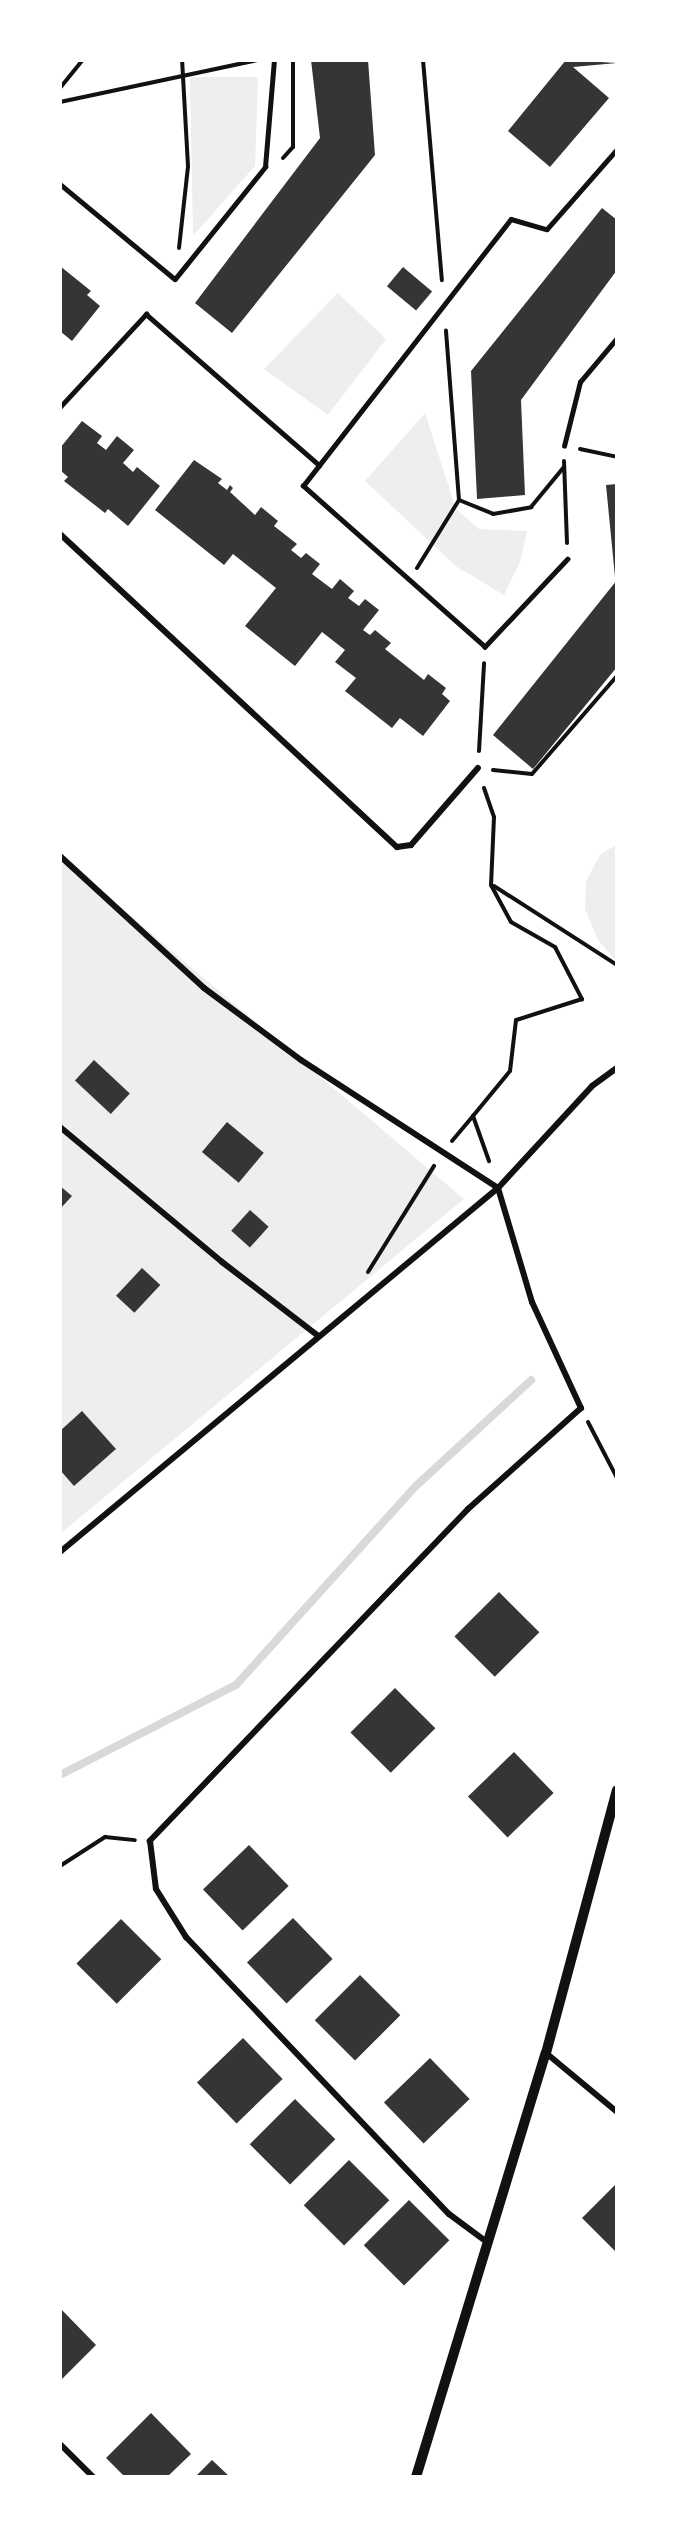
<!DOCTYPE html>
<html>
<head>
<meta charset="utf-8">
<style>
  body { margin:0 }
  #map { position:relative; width:677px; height:2537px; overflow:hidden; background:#fff; font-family:"Noto Sans",sans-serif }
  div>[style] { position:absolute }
  .green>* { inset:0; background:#eee }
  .stream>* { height:8px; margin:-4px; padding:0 4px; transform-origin:4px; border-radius:4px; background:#d9d9d9 }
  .building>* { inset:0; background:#353535; transform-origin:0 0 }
  .path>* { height:4px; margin:-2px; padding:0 2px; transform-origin:2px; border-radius:2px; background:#111 }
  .service>* { height:4.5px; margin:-2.25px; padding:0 2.25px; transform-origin:2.25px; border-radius:2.25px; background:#111 }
  .minor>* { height:6px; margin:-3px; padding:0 3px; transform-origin:3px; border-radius:3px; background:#111 }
  .tertiary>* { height:10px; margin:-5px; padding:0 5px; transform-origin:5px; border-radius:5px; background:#111 }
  span { translate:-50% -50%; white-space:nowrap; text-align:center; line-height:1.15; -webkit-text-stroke:4.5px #fff; paint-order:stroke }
  .frame { position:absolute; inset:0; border:62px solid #fff; pointer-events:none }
</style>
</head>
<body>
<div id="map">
  <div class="green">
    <i style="clip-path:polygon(190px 77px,258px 77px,255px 166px,193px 236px)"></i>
    <i style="clip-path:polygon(338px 293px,386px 339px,328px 415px,264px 369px)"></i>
    <i style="clip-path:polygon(425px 413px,456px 509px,479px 529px,527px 531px,520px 562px,504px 595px,457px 567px,365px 481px)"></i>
    <i style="clip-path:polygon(617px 844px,617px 962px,598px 940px,585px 909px,586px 881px,600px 855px)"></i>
    <i style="clip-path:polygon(60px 856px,464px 1199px,60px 1534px)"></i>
  </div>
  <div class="stream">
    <i style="left:60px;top:1775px;width:198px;rotate:-27.1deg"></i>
    <i style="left:236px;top:1685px;width:270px;rotate:-47.9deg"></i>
    <i style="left:417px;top:1485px;width:155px;rotate:-42.6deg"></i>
  </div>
  <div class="building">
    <i style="clip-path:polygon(311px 60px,368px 60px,375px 155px,232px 333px,195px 303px,320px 138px)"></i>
    <i style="clip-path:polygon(566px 60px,617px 63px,573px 67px,609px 98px,550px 167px,508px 131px)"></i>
    <i style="clip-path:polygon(602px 208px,617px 220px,617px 270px,521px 400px,525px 495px,477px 499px,471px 371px)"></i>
    <i style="clip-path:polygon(60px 266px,91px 291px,87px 295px,100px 306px,72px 341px,60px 331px)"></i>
    <i style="left:403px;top:267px;width:38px;height:25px;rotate:40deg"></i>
    <i style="clip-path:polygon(82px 421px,102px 436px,97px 443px,106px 450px,117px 436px,134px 450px,123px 463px,133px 472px,137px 467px,160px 486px,128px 526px,108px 509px,105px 513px,64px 481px,68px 477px,60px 470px,60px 448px)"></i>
    <i style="clip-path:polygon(194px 460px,222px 479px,218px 483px,227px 490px,230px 485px,233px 488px,230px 492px,255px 515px,261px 507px,278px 521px,274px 526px,297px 544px,291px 550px,301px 558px,306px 553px,320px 564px,312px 574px,332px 589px,340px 579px,354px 591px,348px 598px,359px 606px,365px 599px,379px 610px,363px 630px,370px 635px,375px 630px,391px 643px,385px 649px,424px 680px,428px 674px,446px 688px,442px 694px,450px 701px,423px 736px,400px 718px,392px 728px,345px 691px,356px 678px,335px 662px,345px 650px,322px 632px,295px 666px,245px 626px,276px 588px,233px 554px,224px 565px,155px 510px)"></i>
    <i style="clip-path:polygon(617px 484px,617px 577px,615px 577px,606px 485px)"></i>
    <i style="clip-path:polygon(617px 580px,617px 667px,533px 769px,493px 735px)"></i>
    <i style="left:94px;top:1060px;width:49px;height:28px;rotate:43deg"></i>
    <i style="left:227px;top:1122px;width:48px;height:39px;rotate:40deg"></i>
    <i style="clip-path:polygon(60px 1186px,72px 1196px,60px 1209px)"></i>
    <i style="left:250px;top:1210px;width:25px;height:28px;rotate:42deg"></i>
    <i style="left:142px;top:1268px;width:25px;height:38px;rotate:43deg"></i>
    <i style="clip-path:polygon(82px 1411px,116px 1449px,74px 1486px,60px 1470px,60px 1431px)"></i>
    <i style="left:499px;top:1592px;width:57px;height:63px;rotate:45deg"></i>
    <i style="left:395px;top:1688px;width:57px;height:63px;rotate:45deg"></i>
    <i style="left:514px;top:1752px;width:57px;height:64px;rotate:46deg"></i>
    <i style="left:249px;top:1845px;width:57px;height:64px;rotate:46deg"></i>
    <i style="left:293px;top:1918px;width:57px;height:64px;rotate:46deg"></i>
    <i style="left:121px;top:1919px;width:57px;height:63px;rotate:45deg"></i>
    <i style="left:360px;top:1975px;width:57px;height:64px;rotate:45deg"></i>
    <i style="left:243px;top:2038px;width:57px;height:64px;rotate:46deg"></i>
    <i style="left:430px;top:2058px;width:57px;height:64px;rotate:46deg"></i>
    <i style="left:295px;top:2099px;width:57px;height:64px;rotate:45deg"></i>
    <i style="left:349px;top:2160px;width:57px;height:64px;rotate:45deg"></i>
    <i style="clip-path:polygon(617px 2183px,617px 2253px,582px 2218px)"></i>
    <i style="left:409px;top:2200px;width:57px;height:64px;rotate:45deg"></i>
    <i style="clip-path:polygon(60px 2308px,96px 2345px,60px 2381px)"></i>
    <i style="clip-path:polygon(151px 2413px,191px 2454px,167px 2477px,125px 2477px,106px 2458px)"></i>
    <i style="clip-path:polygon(212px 2460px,230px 2477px,195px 2477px)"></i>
  </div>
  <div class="path">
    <i style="left:423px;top:60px;width:221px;rotate:85.1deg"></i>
    <i style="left:60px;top:88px;width:36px;rotate:-51deg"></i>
    <i style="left:60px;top:102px;width:202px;rotate:-12deg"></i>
    <i style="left:283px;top:158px;width:15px;rotate:-48deg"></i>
    <i style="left:293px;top:147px;width:87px;rotate:-90deg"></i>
    <i style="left:179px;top:248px;width:82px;rotate:-83.7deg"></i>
    <i style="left:188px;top:166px;width:106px;rotate:-93.2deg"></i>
    <i style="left:580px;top:449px;width:38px;rotate:12deg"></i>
    <i style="left:564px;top:461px;width:82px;rotate:87.9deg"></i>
    <i style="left:459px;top:500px;width:37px;rotate:22deg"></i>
    <i style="left:493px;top:514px;width:39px;rotate:-10deg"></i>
    <i style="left:531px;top:507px;width:52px;rotate:-50.5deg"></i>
    <i style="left:417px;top:568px;width:80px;rotate:-58.3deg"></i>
    <i style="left:459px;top:500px;width:170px;rotate:-94.4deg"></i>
    <i style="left:479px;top:751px;width:88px;rotate:-86.7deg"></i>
    <i style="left:493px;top:770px;width:39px;rotate:6deg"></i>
    <i style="left:532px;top:774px;width:130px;rotate:-49.1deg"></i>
    <i style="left:484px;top:788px;width:31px;rotate:71deg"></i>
    <i style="left:494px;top:817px;width:68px;rotate:92.5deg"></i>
    <i style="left:491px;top:885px;width:42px;rotate:61.6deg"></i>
    <i style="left:511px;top:922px;width:51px;rotate:29.6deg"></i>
    <i style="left:555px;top:947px;width:59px;rotate:62.6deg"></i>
    <i style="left:582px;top:999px;width:69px;rotate:162.3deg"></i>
    <i style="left:516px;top:1020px;width:51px;rotate:96.7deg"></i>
    <i style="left:510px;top:1071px;width:58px;rotate:129.4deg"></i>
    <i style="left:473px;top:1116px;width:48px;rotate:70.4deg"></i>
    <i style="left:494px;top:886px;width:146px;rotate:32.7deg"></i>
    <i style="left:452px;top:1141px;width:33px;rotate:-50deg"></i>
    <i style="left:368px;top:1272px;width:125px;rotate:-58.1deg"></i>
    <i style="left:588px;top:1422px;width:63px;rotate:62.6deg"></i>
    <i style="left:60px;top:1866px;width:54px;rotate:-32.8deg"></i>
    <i style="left:105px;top:1837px;width:30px;rotate:6deg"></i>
  </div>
  <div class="service">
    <i style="left:60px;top:184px;width:149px;rotate:39.6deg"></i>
    <i style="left:175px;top:279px;width:144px;rotate:-51.2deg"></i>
    <i style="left:265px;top:167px;width:107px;rotate:-85.2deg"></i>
    <i style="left:60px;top:407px;width:127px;rotate:-47.2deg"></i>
    <i style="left:146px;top:314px;width:230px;rotate:41.1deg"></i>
    <i style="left:564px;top:446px;width:66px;rotate:-76deg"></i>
    <i style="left:580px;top:382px;width:57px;rotate:-49.9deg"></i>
    <i style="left:568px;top:559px;width:121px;rotate:133.3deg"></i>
    <i style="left:485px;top:647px;width:243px;rotate:-138.5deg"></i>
    <i style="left:303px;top:486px;width:338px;rotate:-52.1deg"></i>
    <i style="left:511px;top:219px;width:37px;rotate:16deg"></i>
    <i style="left:547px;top:229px;width:106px;rotate:-48.8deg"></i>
  </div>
  <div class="minor">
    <i style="left:60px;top:534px;width:460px;rotate:42.9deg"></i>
    <i style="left:397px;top:847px;width:14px;rotate:-8deg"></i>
    <i style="left:411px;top:845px;width:102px;rotate:-49deg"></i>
    <i style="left:60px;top:856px;width:195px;rotate:42.5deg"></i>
    <i style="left:204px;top:988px;width:121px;rotate:36.6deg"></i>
    <i style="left:301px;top:1060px;width:235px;rotate:33deg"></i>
    <i style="left:498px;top:1188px;width:119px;rotate:73.4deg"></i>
    <i style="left:532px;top:1302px;width:117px;rotate:65.2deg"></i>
    <i style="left:581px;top:1408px;width:152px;rotate:138.2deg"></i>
    <i style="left:468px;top:1509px;width:460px;rotate:133.8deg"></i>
    <i style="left:150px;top:1841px;width:48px;rotate:82.9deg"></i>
    <i style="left:156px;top:1889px;width:57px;rotate:58deg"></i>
    <i style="left:186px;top:1937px;width:382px;rotate:46.5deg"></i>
    <i style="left:449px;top:2214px;width:49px;rotate:36.6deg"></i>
    <i style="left:60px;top:1127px;width:211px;rotate:39.8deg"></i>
    <i style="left:222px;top:1262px;width:120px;rotate:37.5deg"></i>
    <i style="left:60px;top:1552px;width:570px;rotate:-39.73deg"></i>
    <i style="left:498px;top:1188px;width:139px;rotate:-47.3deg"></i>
    <i style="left:592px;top:1086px;width:31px;rotate:-36deg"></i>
    <i style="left:546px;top:2053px;width:92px;rotate:39.7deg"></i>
    <i style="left:60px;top:2444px;width:47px;rotate:45deg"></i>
  </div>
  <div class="tertiary">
    <i style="left:416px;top:2477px;width:443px;rotate:-73deg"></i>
    <i style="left:546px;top:2053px;width:272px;rotate:-74.9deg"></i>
  </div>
  <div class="frame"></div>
</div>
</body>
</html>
